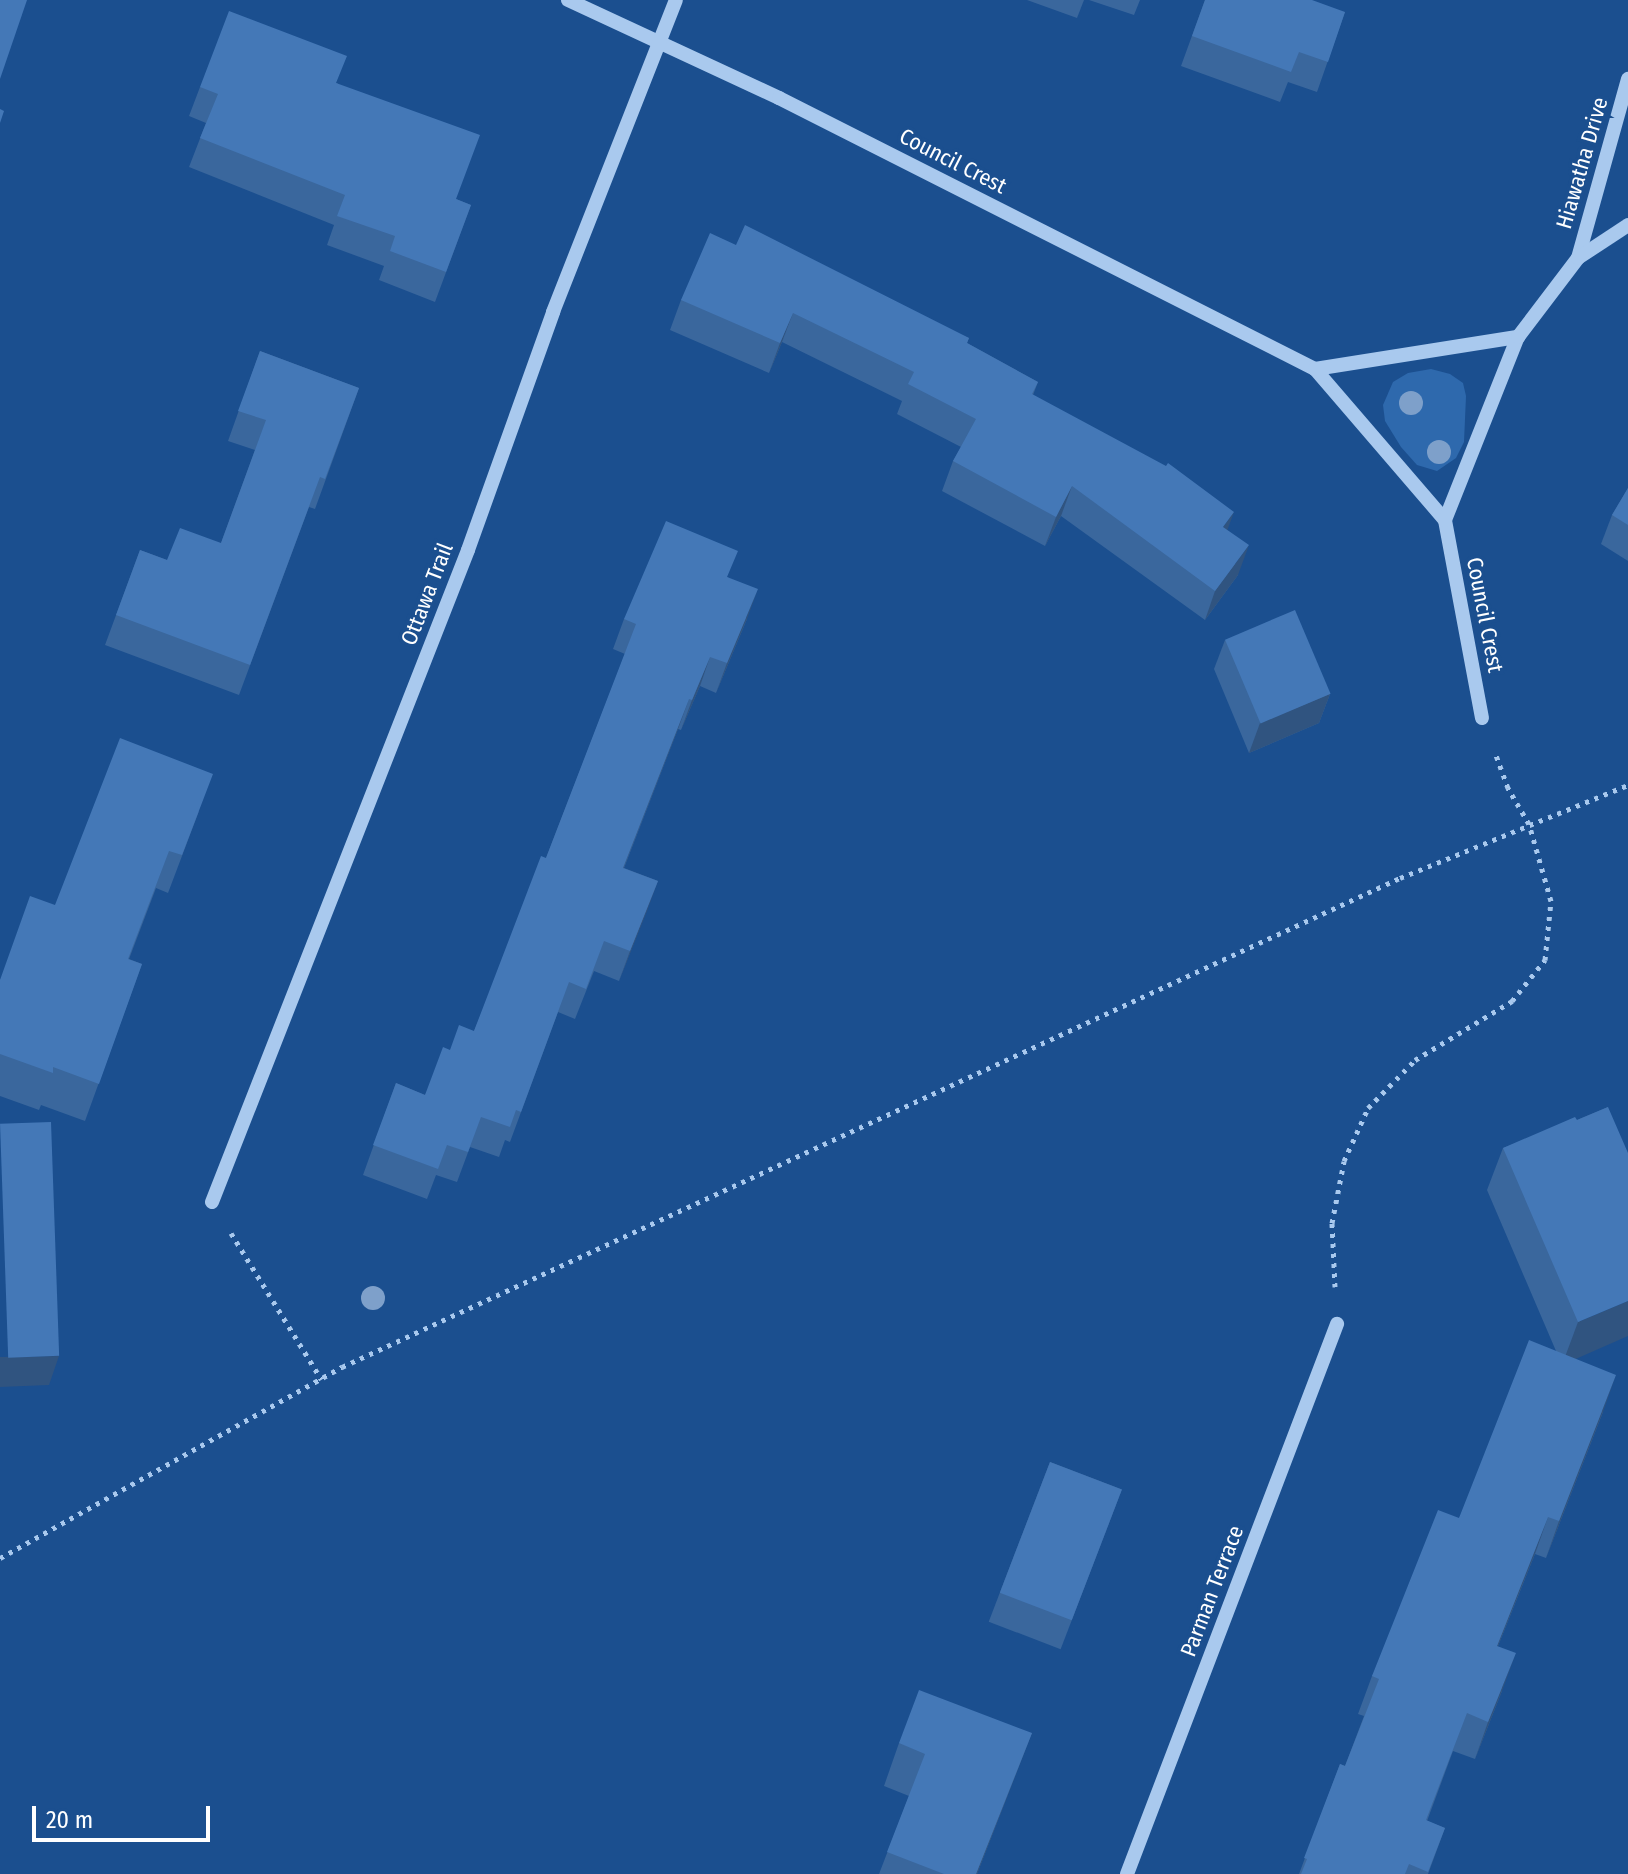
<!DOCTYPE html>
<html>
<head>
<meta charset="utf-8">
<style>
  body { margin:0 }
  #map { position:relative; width:1628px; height:1874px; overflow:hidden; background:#1b4f8f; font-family:"Fira Sans Condensed",sans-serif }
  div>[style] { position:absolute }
  .green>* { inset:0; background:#2e69ad }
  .path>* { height:5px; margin-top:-2.5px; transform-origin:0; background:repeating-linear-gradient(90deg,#a9c9ee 0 4px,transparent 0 10px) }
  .minor>* { height:14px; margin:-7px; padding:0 7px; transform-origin:7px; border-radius:7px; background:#a9c9ee }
  .trees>* { width:24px; height:24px; margin:-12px; border-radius:50%; background:#7ea0ca }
  .wall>* { inset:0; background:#3a679d; transform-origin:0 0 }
  .shaded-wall>* { inset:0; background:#305480 }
  .building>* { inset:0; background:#4478b7; transform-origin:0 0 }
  span { translate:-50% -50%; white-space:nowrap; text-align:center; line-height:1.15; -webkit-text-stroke:7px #1b4f8f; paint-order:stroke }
  .street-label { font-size:22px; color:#fff }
  .scale { position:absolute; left:32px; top:1806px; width:178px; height:36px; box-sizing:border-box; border:4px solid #fff; border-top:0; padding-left:10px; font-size:24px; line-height:28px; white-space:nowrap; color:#fff; -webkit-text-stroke:6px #1b4f8f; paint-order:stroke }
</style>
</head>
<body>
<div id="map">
  <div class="green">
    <i style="clip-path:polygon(1431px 369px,1450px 374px,1463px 383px,1466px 396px,1464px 442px,1456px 458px,1437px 471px,1417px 465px,1401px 447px,1385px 421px,1383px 405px,1393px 382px,1408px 373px)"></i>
  </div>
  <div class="path">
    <i style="left:231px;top:1233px;width:172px;rotate:58.3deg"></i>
    <i style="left:1335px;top:1287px;width:64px;rotate:-92.7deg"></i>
    <i style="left:1332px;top:1223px;width:63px;rotate:-79deg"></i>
    <i style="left:1344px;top:1161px;width:58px;rotate:-65.6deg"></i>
    <i style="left:1368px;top:1108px;width:67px;rotate:-45.6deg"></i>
    <i style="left:1415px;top:1060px;width:114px;rotate:-31.3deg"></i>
    <i style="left:1512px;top:1001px;width:53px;rotate:-51.2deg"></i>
    <i style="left:1545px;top:960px;width:59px;rotate:-84.2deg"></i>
    <i style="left:1551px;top:901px;width:80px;rotate:-105.9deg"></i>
    <i style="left:1529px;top:824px;width:42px;rotate:-120.3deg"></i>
    <i style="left:1508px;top:788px;width:37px;rotate:-110deg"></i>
    <i style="left:0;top:1558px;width:392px;rotate:-29.2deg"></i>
    <i style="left:342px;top:1367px;width:1166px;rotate:-24.81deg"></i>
    <i style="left:1400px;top:878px;width:246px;rotate:-22.2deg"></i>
  </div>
  <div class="minor">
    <i style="left:568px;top:0;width:233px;rotate:24.9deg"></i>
    <i style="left:779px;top:98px;width:601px;rotate:26.82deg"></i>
    <i style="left:1315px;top:369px;width:199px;rotate:49.3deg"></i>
    <i style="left:1578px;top:258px;width:186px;rotate:-74.4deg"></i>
    <i style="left:1315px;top:369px;width:206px;rotate:-9deg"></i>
    <i style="left:1482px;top:718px;width:201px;rotate:-100.6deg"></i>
    <i style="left:1445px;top:520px;width:197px;rotate:-68.3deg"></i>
    <i style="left:1518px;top:337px;width:99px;rotate:-52.8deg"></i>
    <i style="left:1578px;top:258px;width:60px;rotate:-33.4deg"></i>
    <i style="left:212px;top:1202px;width:700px;rotate:-68.56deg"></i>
    <i style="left:468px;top:550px;width:253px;rotate:-70.3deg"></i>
    <i style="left:553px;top:312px;width:335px;rotate:-68.5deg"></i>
    <i style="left:1127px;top:1874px;width:589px;rotate:-69.1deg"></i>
  </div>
  <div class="trees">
    <i style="left:1411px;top:403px"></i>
    <i style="left:1439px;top:452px"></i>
    <i style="left:373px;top:1298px"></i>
  </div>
  <div class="wall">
    <i style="clip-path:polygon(1027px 0,1084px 0,1077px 18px)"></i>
    <i style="clip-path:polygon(1089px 0,1140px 0,1134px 15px)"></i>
    <i style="clip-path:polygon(1205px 0,1345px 12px,1317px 92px,1288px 82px,1280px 102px,1181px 66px)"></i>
    <i style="clip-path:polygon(337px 83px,456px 199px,471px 205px,435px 302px,379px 280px,384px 266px,327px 245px,334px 225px,189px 167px,206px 123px,189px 116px,200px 87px)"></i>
    <i style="clip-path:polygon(736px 245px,969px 338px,967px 343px,1038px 382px,1033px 395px,1227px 530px,1238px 575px,1205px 620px,1061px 516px,1045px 546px,942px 491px,953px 461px,961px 447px,897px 414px,902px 401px,782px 342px,769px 373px,670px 330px,681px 300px)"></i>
    <i style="clip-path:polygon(260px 351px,359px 388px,315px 509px,309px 507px,239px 695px,105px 645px,140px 550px,167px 560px,221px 543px,255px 450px,228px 441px)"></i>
    <i style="clip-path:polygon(1628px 488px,1628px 561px,1601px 544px,1612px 515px)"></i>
    <i style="clip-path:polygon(728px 577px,747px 619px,716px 693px,700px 686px,681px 730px,678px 729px,624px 868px,658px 881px,619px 981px,594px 971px,575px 1019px,558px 1012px,510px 1142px,505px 1140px,499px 1157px,470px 1147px,457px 1182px,436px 1175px,427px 1199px,363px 1175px,396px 1083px,425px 1095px,450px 1050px,474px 1031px,546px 858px,625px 654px,613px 649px,624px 619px)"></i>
    <i style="clip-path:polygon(1225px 640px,1330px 694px,1319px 723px,1249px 753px,1214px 669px)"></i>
    <i style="clip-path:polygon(199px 811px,168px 893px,156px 888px,129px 959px,142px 964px,85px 1121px,41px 1105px,39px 1110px,0 1096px,0 980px,55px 905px)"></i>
    <i style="clip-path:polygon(1608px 1107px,1576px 1359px,1603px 1412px,1546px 1558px,1535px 1554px,1498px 1646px,1502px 1691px,1475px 1759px,1453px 1751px,1427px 1821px,1445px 1828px,1428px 1874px,1299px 1874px,1340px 1764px,1345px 1766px,1364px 1716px,1358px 1714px,1372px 1676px,1459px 1518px,1556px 1351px,1487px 1190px,1503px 1148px,1577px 1120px)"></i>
    <i style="left:1050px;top:1462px;width:77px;height:171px;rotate:21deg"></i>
    <i style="clip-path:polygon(1032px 1733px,977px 1874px,879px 1874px,909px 1796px,884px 1786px,899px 1743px)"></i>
  </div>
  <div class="shaded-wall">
    <i style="clip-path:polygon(793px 313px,782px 342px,769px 373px,780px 343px)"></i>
    <i style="clip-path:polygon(1072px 486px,1061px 516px,1045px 546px,1056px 517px)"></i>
    <i style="clip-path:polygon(1234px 512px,1223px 542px,1223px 527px)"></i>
    <i style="clip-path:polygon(1249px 545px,1238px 575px,1205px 620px,1215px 591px)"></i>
    <i style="clip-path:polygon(758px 589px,747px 619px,716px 693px,727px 663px)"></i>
    <i style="clip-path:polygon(710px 657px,700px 686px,681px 730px,692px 700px)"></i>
    <i style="clip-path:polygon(1330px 694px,1319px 723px,1249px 753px,1260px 723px)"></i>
    <i style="clip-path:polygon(689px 699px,678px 729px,612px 897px,623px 868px)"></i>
    <i style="clip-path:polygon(658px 881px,647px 911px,619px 981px,630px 951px)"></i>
    <i style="clip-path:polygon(1628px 1301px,1628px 1336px,1562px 1365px,1578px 1322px)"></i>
    <i style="clip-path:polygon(59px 1356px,49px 1385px,0 1387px,0 1357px)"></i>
    <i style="clip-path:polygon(1616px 1375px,1603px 1412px,1546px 1558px,1559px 1521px)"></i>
    <i style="clip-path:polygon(1548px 1517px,1535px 1554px,1483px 1683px,1497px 1646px)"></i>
    <i style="clip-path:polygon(1516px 1653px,1502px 1691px,1475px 1759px,1488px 1722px)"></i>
    <i style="clip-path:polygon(1032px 1733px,977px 1874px,976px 1874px)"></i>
  </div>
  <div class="building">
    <i style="clip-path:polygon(0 0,27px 0,0 79px)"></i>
    <i style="clip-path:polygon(1205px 0,1312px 0,1345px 12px,1328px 62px,1299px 52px,1291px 72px,1192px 36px)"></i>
    <i style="clip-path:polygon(229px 11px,347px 56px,336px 83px,480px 135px,456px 199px,471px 205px,446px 272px,390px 251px,395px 236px,337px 216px,345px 195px,200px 138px,218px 94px,200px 87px)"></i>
    <i style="clip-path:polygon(0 109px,4px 111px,0 123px)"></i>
    <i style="clip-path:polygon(745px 225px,969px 338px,967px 343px,1038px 382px,1032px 394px,1166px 466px,1168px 463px,1234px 512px,1223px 527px,1249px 545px,1215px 591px,1072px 486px,1056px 517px,953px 461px,976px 419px,908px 384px,914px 372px,793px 313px,780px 343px,681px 300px,710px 233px,736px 245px)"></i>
    <i style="clip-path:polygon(260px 351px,359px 388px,325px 479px,320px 477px,250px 665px,116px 615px,140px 550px,167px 560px,180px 528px,221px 543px,266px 420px,238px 411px)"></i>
    <i style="clip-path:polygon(1628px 488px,1628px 525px,1612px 515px)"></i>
    <i style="clip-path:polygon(666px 521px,738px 551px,727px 577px,758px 589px,727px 663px,710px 657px,692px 700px,689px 699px,623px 868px,658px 881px,630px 951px,604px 941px,586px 989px,569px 982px,521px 1112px,516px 1110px,510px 1127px,481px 1117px,468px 1152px,447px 1145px,438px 1169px,373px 1145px,396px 1083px,425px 1095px,443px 1047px,450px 1050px,459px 1025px,474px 1031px,541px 856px,546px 858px,636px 624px,624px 619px)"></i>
    <i style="left:1295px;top:610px;width:91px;height:76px;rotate:67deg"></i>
    <i style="clip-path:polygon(120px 738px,213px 774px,182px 855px,169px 851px,128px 959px,142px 964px,99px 1084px,53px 1067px,53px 1073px,0 1054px,0 980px,30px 896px,55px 905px)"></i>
    <i style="clip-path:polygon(1608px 1107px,1628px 1153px,1628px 1301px,1578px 1322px,1503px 1148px,1575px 1117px,1577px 1120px)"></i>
    <i style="left:51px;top:1122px;width:234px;height:51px;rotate:88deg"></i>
    <i style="clip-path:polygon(1529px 1340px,1616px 1375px,1559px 1521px,1548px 1517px,1497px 1646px,1516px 1653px,1488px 1722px,1467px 1713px,1426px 1820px,1445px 1828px,1428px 1872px,1409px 1864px,1405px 1874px,1301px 1874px,1307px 1859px,1304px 1858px,1340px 1764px,1345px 1766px,1379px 1679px,1372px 1676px,1438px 1510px,1459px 1518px)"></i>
    <i style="left:1050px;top:1462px;width:77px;height:140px;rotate:21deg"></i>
    <i style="clip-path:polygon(919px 1690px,1032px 1733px,976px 1874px,944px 1874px,887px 1852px,925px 1754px,899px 1743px)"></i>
  </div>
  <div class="street-label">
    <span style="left:953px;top:161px;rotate:27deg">Council Crest</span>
    <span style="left:1582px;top:163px;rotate:-74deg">Hiawatha Drive</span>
    <span style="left:427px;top:594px;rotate:-69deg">Ottawa Trail</span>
    <span style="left:1485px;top:615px;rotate:79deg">Council Crest</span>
    <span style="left:1212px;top:1591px;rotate:-69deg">Parman Terrace</span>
  </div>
  <div class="scale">20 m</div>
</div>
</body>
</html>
